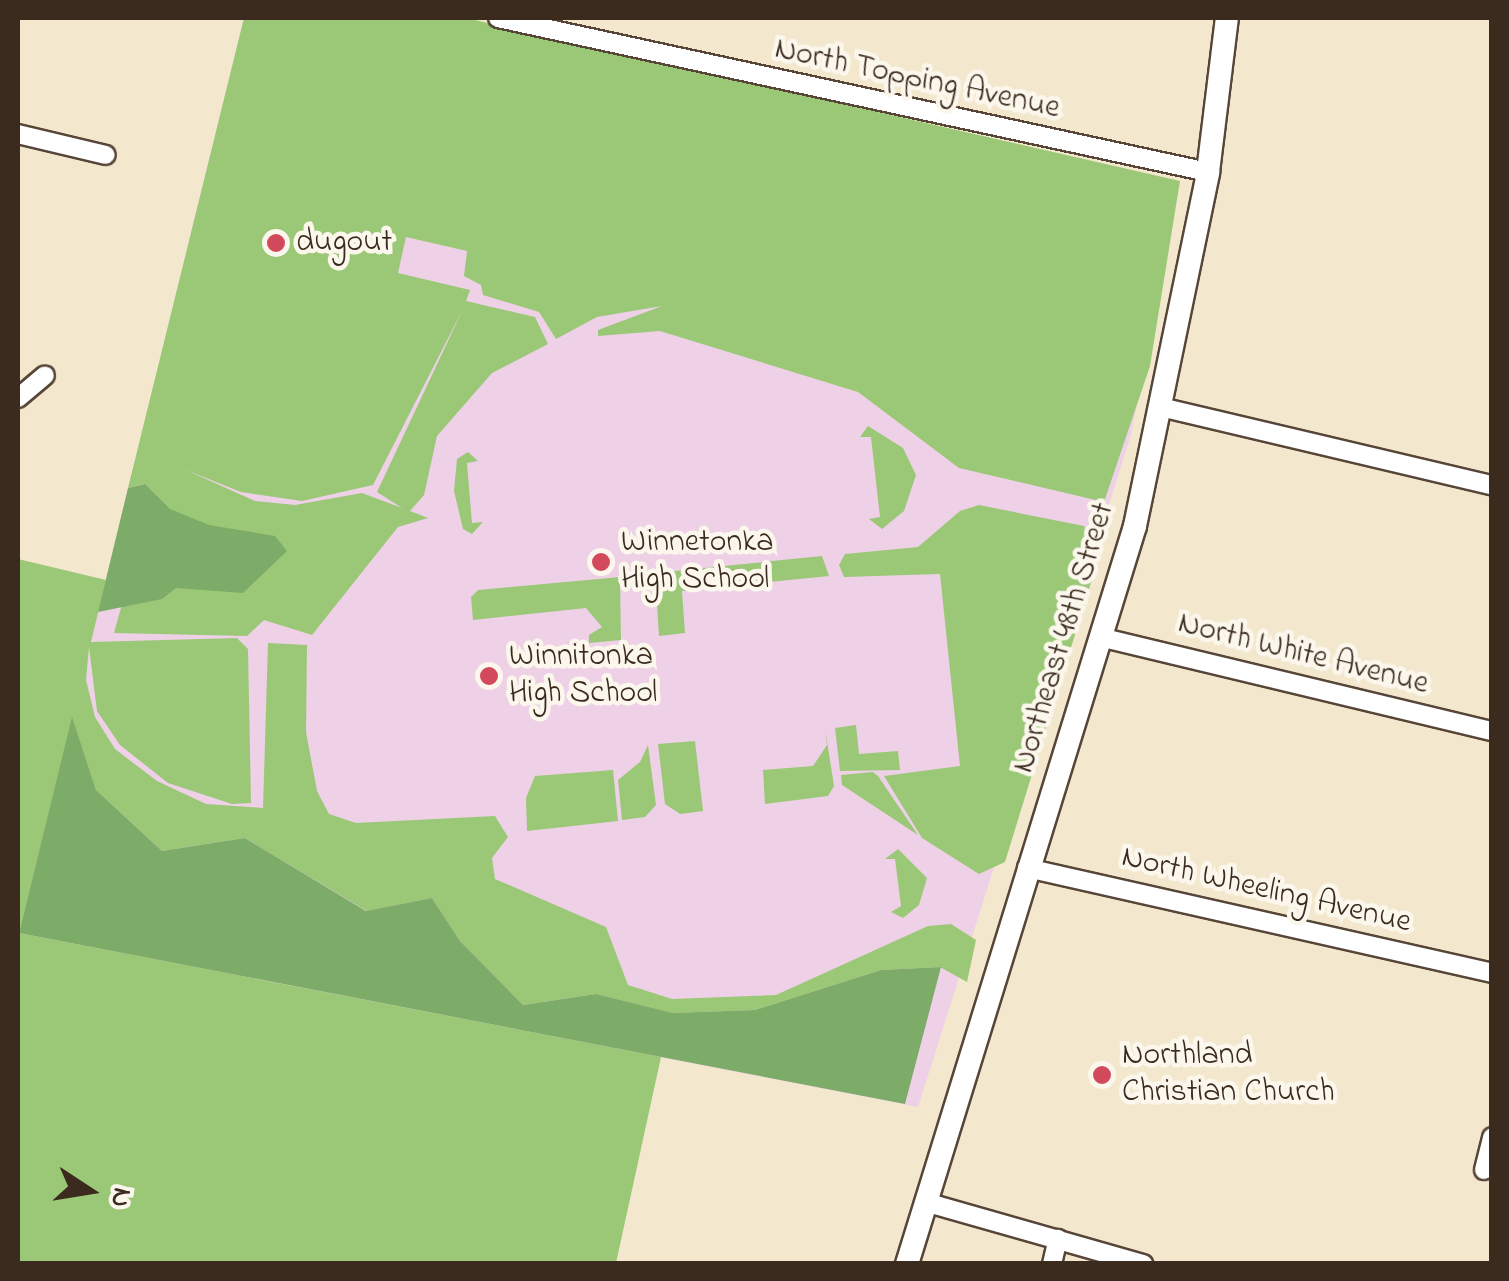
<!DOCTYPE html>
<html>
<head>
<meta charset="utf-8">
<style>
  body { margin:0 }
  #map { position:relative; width:1509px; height:1281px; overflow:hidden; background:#f3e7ce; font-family:"Indie Flower",sans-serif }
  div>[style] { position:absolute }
  .built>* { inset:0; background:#eed0e7 }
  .green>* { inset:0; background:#9bc876 }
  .forest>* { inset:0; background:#7cac67 }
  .roads { filter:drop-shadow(2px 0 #574638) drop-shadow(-2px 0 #574638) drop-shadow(0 2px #574638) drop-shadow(0 -2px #574638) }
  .minor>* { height:18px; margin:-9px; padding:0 9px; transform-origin:9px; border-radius:9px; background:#fff }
  .tertiary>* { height:22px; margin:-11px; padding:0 11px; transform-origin:11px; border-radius:11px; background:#fff }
  .dots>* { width:28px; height:28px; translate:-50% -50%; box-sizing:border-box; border:5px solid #fbf7ec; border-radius:50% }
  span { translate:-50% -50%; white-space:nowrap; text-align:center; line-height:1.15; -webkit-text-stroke:9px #fbf7ec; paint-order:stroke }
  .street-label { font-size:32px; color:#3b2a1e }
  .poi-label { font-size:32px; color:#3b2a1e }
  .left { translate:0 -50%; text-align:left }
  .frame { position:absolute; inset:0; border:20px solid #3b2a1e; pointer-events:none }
  .north { position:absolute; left:40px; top:1141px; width:100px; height:100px; -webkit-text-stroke:8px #fbf7ec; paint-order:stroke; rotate:102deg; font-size:28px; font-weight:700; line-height:40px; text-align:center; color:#3b2a1e }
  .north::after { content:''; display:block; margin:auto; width:35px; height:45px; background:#3b2a1e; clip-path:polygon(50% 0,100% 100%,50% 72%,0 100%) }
</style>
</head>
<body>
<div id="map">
  <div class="built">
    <i style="clip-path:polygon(244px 18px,1178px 185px,1131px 435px,918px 1107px,19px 933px)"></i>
  </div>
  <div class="green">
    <i style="clip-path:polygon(evenodd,244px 18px,466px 18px,1180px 181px,1150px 366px,1104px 502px,959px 468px,858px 392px,660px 331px,598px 336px,598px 330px,662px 306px,597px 317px,556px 339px,539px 312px,483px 295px,481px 285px,464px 276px,467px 251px,406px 237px,398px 273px,470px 290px,466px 301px,535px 317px,548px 344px,492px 373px,437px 436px,424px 495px,410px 511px,428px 518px,398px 527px,312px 635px,264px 620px,247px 636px,114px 633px,153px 492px,144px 484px,128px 488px,244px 18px,463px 309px,377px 492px,402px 508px,362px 493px,295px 505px,255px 501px,186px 470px,241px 492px,302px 501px,373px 485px,463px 309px)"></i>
    <i style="clip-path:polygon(868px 426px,903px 448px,916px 475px,904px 511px,882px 529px,869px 519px,880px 517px,871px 437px,860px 437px)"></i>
    <i style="clip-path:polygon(468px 452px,478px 461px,467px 463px,472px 523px,483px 522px,472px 534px,463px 529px,454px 491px,457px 459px)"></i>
    <i style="clip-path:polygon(979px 505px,1084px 526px,1101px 550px,1005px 862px,979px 874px,922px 838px,884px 776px,960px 766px,940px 574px,844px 577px,839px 565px,845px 554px,918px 547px,960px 511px)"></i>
    <i style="clip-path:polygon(822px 556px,829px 576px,682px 591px,685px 633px,659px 636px,655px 573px)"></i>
    <i style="clip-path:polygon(18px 559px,106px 580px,91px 642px,237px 638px,248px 649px,251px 803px,232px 804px,168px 783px,120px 745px,97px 711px,89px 647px,86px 680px,95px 717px,115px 749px,157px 781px,206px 804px,263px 808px,268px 643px,307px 645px,306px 732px,317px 791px,329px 814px,356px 823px,495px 816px,508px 837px,492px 858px,495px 879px,606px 927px,628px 985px,672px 999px,776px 995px,928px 926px,951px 924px,976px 940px,967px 982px,940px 967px,881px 970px,755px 1010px,672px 1013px,596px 994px,523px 1005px,460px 941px,432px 898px,367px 911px,245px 838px,162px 851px,96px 790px,72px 719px,19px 933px,661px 1057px,616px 1263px,18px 1264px)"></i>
    <i style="clip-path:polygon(620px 577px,621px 640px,589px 643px,589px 635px,602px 627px,586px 608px,473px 620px,471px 597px,478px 590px)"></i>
    <i style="clip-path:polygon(856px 725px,859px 754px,898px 751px,900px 770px,840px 771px,835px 728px)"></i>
    <i style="clip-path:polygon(825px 728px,834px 786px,828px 796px,765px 804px,763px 770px,813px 766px,827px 745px)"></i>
    <i style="clip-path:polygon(695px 741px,703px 811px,680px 814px,665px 804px,658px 744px)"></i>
    <i style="clip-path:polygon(648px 745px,656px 805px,645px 817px,622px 820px,618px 780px,640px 762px)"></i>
    <i style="clip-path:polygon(613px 770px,618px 821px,527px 831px,526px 798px,535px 776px)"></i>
    <i style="clip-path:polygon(873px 772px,878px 776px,918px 835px,842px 785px,841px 775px)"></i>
    <i style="clip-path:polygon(898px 849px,927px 878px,919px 905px,903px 918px,891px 912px,901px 906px,895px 859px,885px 859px)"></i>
  </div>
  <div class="forest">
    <i style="clip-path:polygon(145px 484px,170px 509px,209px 525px,275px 536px,287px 551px,243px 593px,176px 588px,162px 599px,98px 612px,128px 488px)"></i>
    <i style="clip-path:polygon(72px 717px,96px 790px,162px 851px,245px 838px,366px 911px,432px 898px,460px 941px,523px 1005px,596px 994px,673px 1013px,755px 1010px,881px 970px,941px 967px,905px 1104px,19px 933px)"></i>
  </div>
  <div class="roads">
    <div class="minor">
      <i style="left:498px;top:18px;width:727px;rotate:12.24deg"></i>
      <i style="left:18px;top:134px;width:90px;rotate:13.4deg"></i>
      <i style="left:18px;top:398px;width:35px;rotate:-40deg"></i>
      <i style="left:1165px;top:408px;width:336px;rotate:13.3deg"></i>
      <i style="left:1100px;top:637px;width:403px;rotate:13.5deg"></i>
      <i style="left:1027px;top:868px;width:477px;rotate:12.7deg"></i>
      <i style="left:1484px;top:1170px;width:34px;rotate:-76deg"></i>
      <i style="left:925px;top:1202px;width:227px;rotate:15.9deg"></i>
      <i style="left:1052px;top:1264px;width:26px;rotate:-77deg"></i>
    </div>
    <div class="tertiary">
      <i style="left:907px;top:1264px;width:772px;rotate:-72.83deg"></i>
      <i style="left:1135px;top:526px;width:361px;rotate:-78.3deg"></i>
      <i style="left:1208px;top:172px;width:155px;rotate:-83deg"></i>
    </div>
  </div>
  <div class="dots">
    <i style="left:276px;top:243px;background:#d1495b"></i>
    <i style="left:601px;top:562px;background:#d1495b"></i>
    <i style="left:489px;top:676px;background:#d1495b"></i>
    <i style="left:1102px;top:1075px;background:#d1495b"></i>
  </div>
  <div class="street-label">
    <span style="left:917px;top:80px;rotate:12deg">North Topping Avenue</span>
    <span style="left:1065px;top:638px;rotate:-73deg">Northeast 48th Street</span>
    <span style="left:1303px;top:655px;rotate:14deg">North White Avenue</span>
    <span style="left:1266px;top:891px;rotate:13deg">North Wheeling Avenue</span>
  </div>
  <div class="poi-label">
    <span class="left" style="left:296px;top:243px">dugout</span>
    <span class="left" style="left:621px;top:562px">Winnetonka<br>High School</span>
    <span class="left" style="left:509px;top:676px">Winnitonka<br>High School</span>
    <span class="left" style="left:1122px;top:1075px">Northland<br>Christian Church</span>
  </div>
  <div class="frame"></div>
  <div class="north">N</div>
</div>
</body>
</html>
